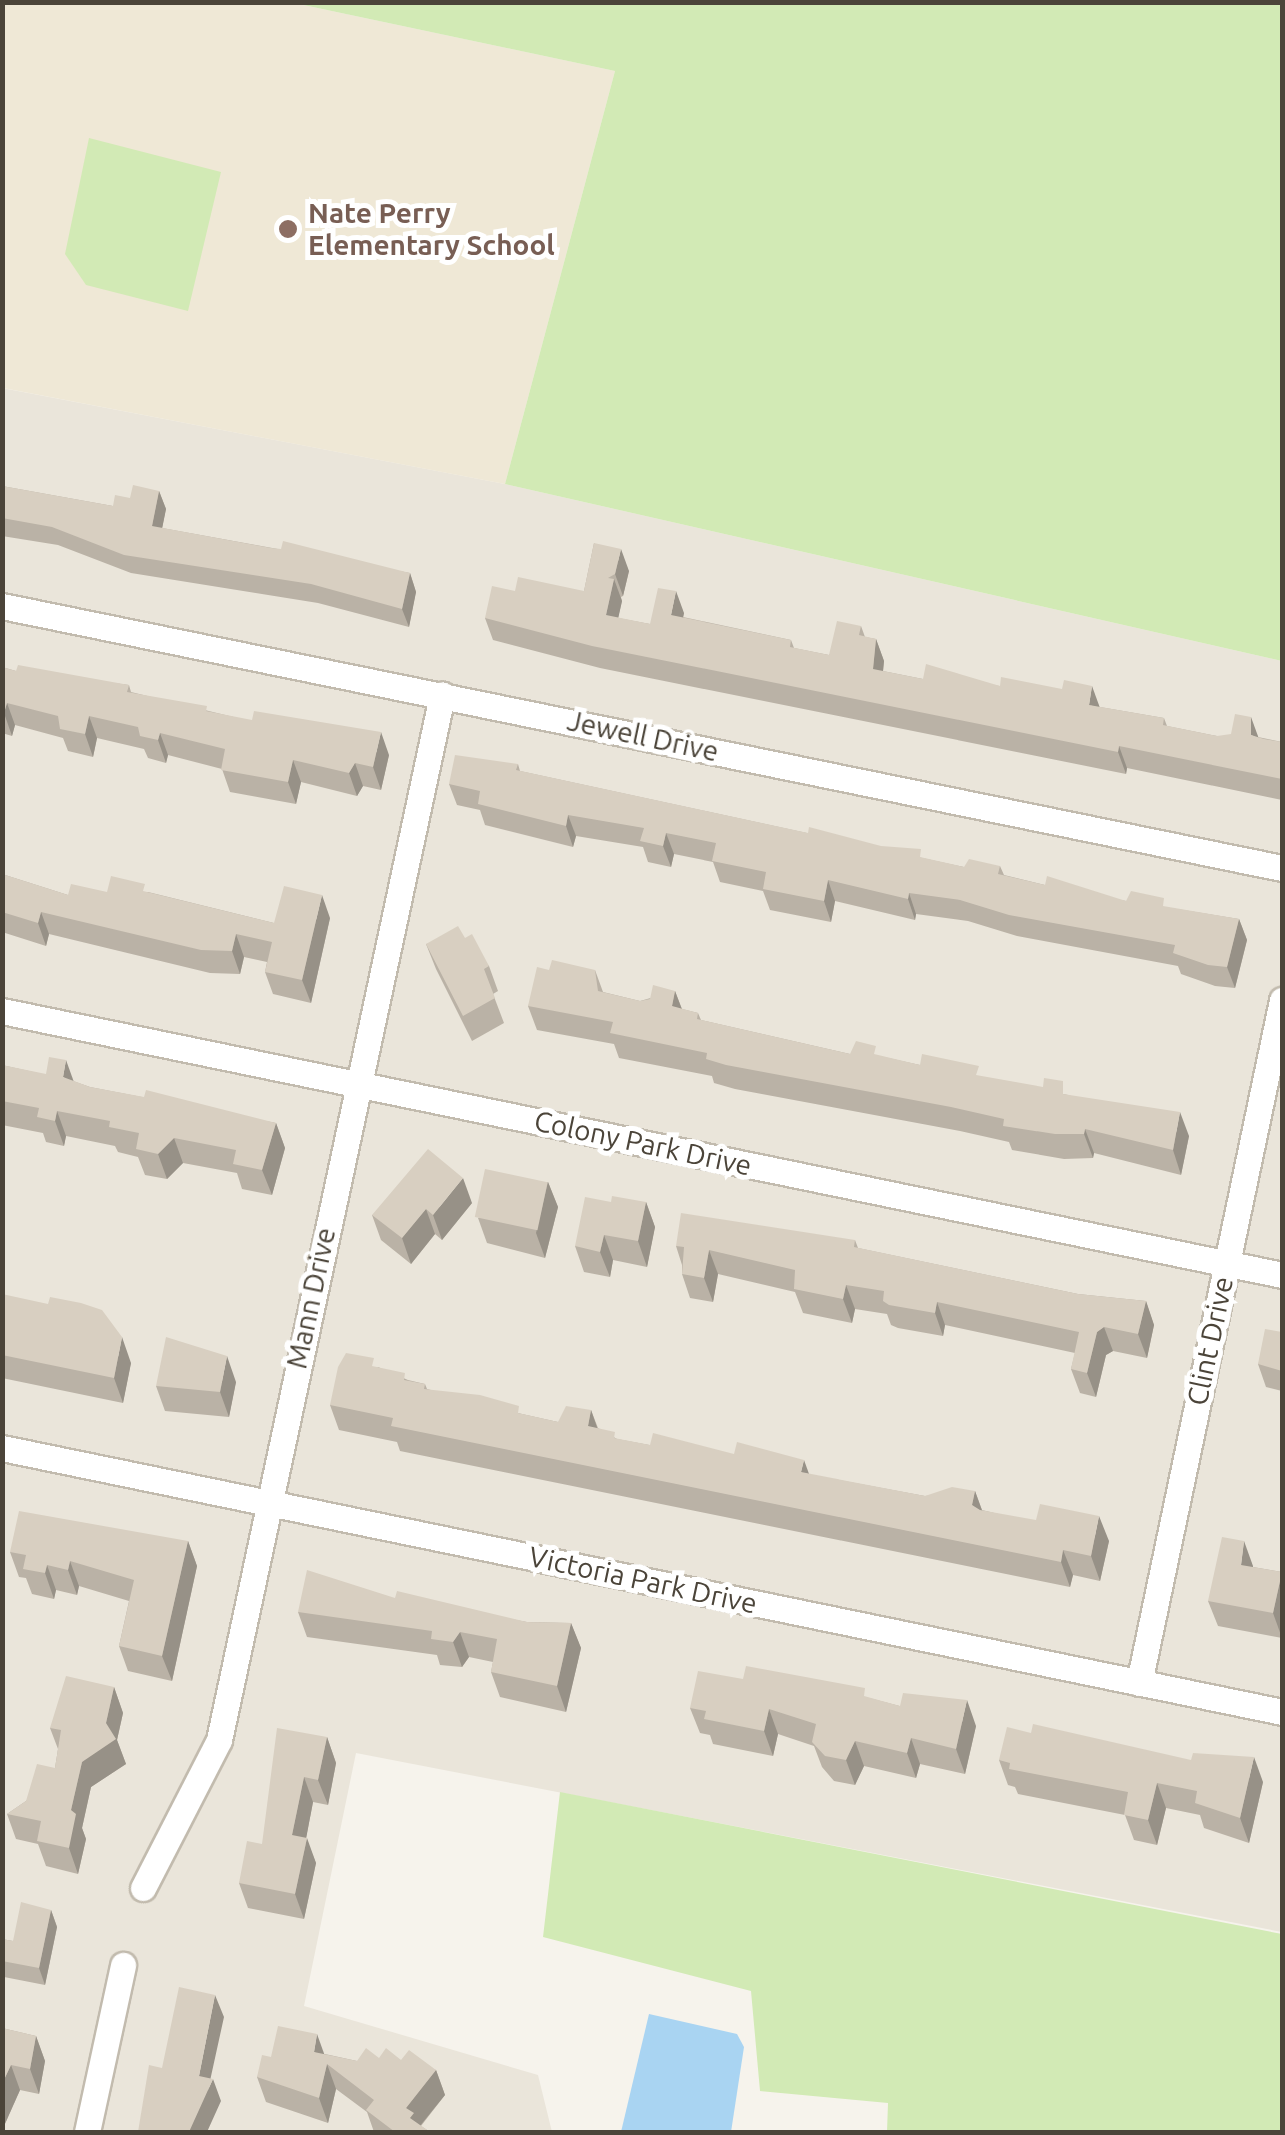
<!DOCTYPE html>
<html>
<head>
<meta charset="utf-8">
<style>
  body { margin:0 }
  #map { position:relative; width:1285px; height:2135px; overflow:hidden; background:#f6f3ec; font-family:Ubuntu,sans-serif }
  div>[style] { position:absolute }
  .residential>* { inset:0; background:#eae5da }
  .education>* { inset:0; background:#efe8d6 }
  .green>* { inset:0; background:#d2eab5 }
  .water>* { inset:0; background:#a9d4f2 }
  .roads { filter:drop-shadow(2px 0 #c2bbae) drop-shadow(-2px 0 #c2bbae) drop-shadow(0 2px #c2bbae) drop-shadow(0 -2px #c2bbae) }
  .street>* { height:25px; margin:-12.5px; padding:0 12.5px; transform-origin:12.5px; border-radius:12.5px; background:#fff }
  .wall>* { inset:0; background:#bab2a6 }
  .shaded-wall>* { inset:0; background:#979187 }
  .building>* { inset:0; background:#d8cfc1; transform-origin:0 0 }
  .dots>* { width:28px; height:28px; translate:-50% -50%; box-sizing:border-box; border:5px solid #fff; border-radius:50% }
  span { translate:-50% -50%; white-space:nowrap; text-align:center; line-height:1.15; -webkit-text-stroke:10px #fff; paint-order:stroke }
  .education-label { font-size:28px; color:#785e54; font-weight:700 }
  .left { translate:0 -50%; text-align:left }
  .street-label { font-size:28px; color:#4b4439 }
  .frame { position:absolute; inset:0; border:5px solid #4b4439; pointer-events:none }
</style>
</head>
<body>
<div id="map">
  <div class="residential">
    <i style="clip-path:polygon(2px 388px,505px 484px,1282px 661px,1282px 1932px,356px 1753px,304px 2006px,538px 2075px,552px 2132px,3px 2132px)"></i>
  </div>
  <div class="education">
    <i style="clip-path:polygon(2px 3px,294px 3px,615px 71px,505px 484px,3px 388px)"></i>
  </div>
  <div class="green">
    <i style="clip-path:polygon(294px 3px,1282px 3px,1282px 661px,505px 484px,615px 71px)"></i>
    <i style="clip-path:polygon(89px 138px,221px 172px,188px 311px,86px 285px,65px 254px)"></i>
    <i style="clip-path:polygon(560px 1792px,1282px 1934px,1282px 2132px,887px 2132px,888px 2103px,760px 2091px,751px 1991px,543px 1937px)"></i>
  </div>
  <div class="water">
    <i style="clip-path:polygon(649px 2014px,737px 2034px,744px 2047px,731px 2132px,621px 2132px)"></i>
  </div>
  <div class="roads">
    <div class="street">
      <i style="left:2px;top:606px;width:1307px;rotate:11.57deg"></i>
      <i style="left:2px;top:1011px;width:1307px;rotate:11.65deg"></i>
      <i style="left:2px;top:1448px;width:1307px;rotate:11.65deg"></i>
      <i style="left:1139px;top:1683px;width:698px;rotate:-78.17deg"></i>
      <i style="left:143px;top:1888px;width:166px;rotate:-62.8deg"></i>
      <i style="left:219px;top:1740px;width:1069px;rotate:-77.95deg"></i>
      <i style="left:87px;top:2132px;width:171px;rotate:-77.8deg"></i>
    </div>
  </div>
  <div class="wall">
    <i style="clip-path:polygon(2px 486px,113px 506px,130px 498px,159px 491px,166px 509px,162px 528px,410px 573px,416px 592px,409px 627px,318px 603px,131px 573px,58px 545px,2px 536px)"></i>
    <i style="clip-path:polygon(594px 543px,629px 571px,623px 596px,621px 597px,622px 601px,618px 618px,650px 624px,684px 613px,683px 617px,791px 640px,794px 648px,829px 655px,861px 626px,865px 637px,876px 639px,884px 661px,883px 671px,923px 679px,1000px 686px,1100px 707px,1164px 718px,1167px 726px,1217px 736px,1258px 737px,1282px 742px,1282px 800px,1127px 768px,1126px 774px,600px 668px,493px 640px,485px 618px,515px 591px,584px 591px)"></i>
    <i style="clip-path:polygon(2px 667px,16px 671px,129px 685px,131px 692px,389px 755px,381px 790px,363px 786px,357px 796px,301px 782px,296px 804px,230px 792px,222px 769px,168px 755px,166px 763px,148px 758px,144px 749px,97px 738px,93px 757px,68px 751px,63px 738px,15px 725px,12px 736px,2px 733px)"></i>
    <i style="clip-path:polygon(518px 764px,520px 771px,964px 867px,1000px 866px,1004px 875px,1045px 885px,1126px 901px,1239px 919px,1247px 940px,1235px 988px,1215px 986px,1181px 974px,1178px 966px,1017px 936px,968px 921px,916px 914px,915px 920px,835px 901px,831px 922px,770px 910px,763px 891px,720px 882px,713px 862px,674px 854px,671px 867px,648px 862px,643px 847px,576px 836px,573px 847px,485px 825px,480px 810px,457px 805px,449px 784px)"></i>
    <i style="clip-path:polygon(2px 874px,68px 895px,107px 892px,148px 892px,274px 923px,330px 918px,311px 1003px,273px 994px,265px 972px,267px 962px,244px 957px,240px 974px,210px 973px,49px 934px,46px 946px,2px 932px)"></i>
    <i style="clip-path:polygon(465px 938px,489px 966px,498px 991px,493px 994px,504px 1023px,472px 1041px,436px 969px,426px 944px)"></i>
    <i style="clip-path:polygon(549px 970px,595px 970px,603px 992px,640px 1001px,675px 991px,682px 1009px,698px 1013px,701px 1020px,850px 1054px,879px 1056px,920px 1065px,982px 1077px,1068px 1095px,1189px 1136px,1181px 1175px,1094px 1153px,1093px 1158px,1064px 1159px,1012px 1150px,1009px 1142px,960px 1131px,735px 1089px,714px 1083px,712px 1076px,619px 1058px,614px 1044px,537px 1030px,528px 1006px)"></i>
    <i style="clip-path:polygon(2px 1065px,73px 1081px,90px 1087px,276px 1123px,285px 1148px,272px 1195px,242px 1189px,237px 1173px,183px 1163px,167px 1179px,145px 1175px,138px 1157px,118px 1152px,115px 1146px,66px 1136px,64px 1146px,46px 1142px,43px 1133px,2px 1125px)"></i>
    <i style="clip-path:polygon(548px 1182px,558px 1207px,545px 1258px,487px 1243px,478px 1218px)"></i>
    <i style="clip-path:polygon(646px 1202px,655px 1227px,647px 1267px,613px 1260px,610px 1277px,584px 1272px,575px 1246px)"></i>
    <i style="clip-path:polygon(472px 1203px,442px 1240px,435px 1234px,411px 1264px,381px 1240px,372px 1215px)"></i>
    <i style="clip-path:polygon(855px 1240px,858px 1248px,1078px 1294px,1146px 1301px,1154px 1325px,1147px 1358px,1113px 1351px,1106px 1355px,1096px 1397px,1080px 1393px,1071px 1369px,1075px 1353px,945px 1325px,943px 1336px,898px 1328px,891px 1325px,887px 1314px,855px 1309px,852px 1323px,803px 1313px,795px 1292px,718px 1274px,713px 1302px,690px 1298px,682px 1274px,682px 1265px,676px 1246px)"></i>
    <i style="clip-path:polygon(2px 1294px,131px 1363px,123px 1403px,2px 1378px)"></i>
    <i style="clip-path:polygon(1282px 1332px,1282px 1391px,1266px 1387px,1258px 1364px)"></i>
    <i style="clip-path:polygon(378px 1367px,408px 1380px,425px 1384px,427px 1389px,522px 1414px,558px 1422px,591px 1410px,598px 1428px,617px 1439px,925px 1496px,975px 1491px,982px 1510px,1109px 1541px,1100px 1581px,1073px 1575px,1070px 1587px,400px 1451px,397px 1442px,339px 1430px,330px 1405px)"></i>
    <i style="clip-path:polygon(236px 1382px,229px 1417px,165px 1411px,156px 1386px)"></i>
    <i style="clip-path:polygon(188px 1541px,197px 1566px,172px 1681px,128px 1671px,119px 1646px,129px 1601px,79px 1586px,77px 1595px,56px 1590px,54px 1599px,32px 1594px,26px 1578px,19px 1577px,10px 1552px)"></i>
    <i style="clip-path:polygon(1253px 1567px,1282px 1572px,1282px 1638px,1218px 1626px,1208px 1601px)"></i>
    <i style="clip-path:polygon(395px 1598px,527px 1622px,571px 1623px,581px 1648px,566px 1712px,500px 1697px,491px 1672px,493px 1662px,469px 1657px,462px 1667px,440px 1665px,437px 1655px,307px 1637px,298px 1612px)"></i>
    <i style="clip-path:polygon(743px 1679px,869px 1698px,976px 1726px,965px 1774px,920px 1764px,916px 1778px,864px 1766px,855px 1785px,834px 1781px,822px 1767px,814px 1746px,778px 1734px,773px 1756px,713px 1744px,710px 1735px,700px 1733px,690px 1708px)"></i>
    <i style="clip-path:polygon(114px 1687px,123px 1713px,117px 1740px,126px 1764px,91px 1787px,82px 1828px,86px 1839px,78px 1874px,46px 1866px,38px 1844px,16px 1839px,7px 1814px,26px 1801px,55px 1768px,58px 1749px,50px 1728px)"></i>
    <i style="clip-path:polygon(1031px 1733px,1263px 1782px,1249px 1843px,1204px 1828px,1200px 1815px,1166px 1808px,1157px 1845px,1134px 1840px,1125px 1815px,1018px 1794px,1015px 1787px,1008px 1785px,999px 1760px)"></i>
    <i style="clip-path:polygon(327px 1737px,336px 1763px,328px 1805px,313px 1802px,306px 1838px,316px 1863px,304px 1919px,248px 1908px,239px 1883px)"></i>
    <i style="clip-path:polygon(51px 1910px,57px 1927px,45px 1985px,4px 1977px,2px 1972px,2px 1939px,13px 1941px)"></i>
    <i style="clip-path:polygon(2px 2028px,36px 2036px,45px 2061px,39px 2094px,20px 2090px,4px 2126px,2px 2126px)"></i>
    <i style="clip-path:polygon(325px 2054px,357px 2061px,379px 2058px,401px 2060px,436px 2070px,445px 2095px,421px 2126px,430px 2132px,374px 2132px,367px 2112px,336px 2089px,328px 2123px,266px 2102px,257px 2077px,271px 2057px)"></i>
  </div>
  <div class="shaded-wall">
    <i style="clip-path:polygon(159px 491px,166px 509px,159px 544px,152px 526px)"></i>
    <i style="clip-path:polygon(621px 549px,629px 571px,623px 596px,615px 574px)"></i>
    <i style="clip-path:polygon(410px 573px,416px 592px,409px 627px,402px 609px)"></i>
    <i style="clip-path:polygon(614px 579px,622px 601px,614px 637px,606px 615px)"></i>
    <i style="clip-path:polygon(676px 591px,684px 613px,679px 637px,671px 615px)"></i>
    <i style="clip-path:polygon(876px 639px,884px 661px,881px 691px,873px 669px)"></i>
    <i style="clip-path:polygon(1092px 686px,1100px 708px,1089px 705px)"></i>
    <i style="clip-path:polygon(7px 703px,15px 725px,12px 736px,4px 713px)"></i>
    <i style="clip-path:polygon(89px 716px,97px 738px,93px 757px,85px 734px)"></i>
    <i style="clip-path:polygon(1251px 717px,1259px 739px,1251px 735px)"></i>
    <i style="clip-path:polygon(381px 732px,389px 755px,381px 790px,373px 767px)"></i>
    <i style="clip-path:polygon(160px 733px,168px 755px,166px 763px,158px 740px)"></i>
    <i style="clip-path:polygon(1119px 746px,1127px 768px,1126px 774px,1118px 752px)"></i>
    <i style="clip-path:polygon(293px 760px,301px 782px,296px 804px,288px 782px)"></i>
    <i style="clip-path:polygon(355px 763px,363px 786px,357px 796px,349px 773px)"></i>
    <i style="clip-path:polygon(568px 815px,576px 836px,573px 847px,566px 826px)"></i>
    <i style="clip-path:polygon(666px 833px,674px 854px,671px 867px,663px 846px)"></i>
    <i style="clip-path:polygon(828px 880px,835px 901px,831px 922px,824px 901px)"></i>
    <i style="clip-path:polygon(909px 893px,916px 914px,915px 920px,908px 899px)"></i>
    <i style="clip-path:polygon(322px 895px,330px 918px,311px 1003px,302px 980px)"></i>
    <i style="clip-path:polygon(41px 912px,49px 934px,46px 946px,38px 923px)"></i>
    <i style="clip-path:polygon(1239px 919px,1247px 940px,1235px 988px,1227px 967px)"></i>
    <i style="clip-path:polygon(236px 934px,244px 957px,240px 974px,232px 951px)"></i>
    <i style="clip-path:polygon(675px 991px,684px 1015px,672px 1006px)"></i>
    <i style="clip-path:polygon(66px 1060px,75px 1085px,63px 1077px)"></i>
    <i style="clip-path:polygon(57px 1111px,66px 1136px,64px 1146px,55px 1121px)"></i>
    <i style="clip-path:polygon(1180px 1112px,1189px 1136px,1181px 1175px,1173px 1150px)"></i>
    <i style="clip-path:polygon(276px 1123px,285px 1148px,272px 1195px,262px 1170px)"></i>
    <i style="clip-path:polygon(1085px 1129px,1094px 1153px,1093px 1158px,1084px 1134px)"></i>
    <i style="clip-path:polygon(174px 1138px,183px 1163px,167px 1179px,158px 1154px)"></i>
    <i style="clip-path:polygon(463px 1178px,472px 1203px,442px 1240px,433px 1215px)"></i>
    <i style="clip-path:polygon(548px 1182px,558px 1207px,545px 1258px,536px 1233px)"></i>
    <i style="clip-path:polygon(646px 1202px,655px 1227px,647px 1267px,638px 1241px)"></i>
    <i style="clip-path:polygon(426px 1209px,435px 1234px,411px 1264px,402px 1238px)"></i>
    <i style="clip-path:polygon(604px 1235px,613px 1260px,610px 1277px,600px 1252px)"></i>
    <i style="clip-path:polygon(709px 1250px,718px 1274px,713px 1302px,704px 1278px)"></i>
    <i style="clip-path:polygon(846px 1285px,855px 1309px,852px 1323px,843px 1299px)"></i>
    <i style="clip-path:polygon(1146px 1301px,1154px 1325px,1147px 1358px,1138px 1334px)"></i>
    <i style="clip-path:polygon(937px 1302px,945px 1325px,943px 1336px,935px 1313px)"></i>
    <i style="clip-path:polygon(1104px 1327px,1113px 1351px,1106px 1355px,1096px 1397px,1087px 1373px,1097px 1332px)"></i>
    <i style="clip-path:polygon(122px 1337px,131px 1363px,123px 1403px,114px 1378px)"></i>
    <i style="clip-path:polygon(227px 1356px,236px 1382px,229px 1417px,220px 1392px)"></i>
    <i style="clip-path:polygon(591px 1410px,600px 1436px,588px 1426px)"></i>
    <i style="clip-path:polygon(804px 1460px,813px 1485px,801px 1472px)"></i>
    <i style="clip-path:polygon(975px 1491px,984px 1516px,972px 1505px)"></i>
    <i style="clip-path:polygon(1099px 1516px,1109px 1541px,1100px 1581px,1091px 1556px)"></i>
    <i style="clip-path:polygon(188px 1541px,197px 1566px,172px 1681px,162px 1656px)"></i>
    <i style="clip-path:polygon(1244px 1541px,1253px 1566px,1251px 1590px,1241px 1565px)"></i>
    <i style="clip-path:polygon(1063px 1550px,1073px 1575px,1070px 1587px,1061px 1562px)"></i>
    <i style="clip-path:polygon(70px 1561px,79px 1586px,77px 1595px,68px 1570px)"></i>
    <i style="clip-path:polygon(47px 1565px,56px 1590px,54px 1599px,45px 1573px)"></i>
    <i style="clip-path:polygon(1282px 1572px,1282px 1638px,1273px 1613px)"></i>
    <i style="clip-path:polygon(571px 1623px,581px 1648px,566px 1712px,557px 1686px)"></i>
    <i style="clip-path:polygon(460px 1632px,469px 1657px,462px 1667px,453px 1642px)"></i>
    <i style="clip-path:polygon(114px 1687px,123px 1713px,117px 1740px,126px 1764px,91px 1787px,82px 1828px,86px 1839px,78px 1874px,69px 1848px,71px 1810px,82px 1762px,106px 1723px)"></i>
    <i style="clip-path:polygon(967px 1700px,976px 1726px,965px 1774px,956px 1749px)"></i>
    <i style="clip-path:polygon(769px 1709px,778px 1734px,773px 1756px,764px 1731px)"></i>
    <i style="clip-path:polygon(327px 1737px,336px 1763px,328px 1805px,318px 1780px)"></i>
    <i style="clip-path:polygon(911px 1738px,920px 1764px,916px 1778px,907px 1753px)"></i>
    <i style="clip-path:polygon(855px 1741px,864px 1766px,855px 1785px,846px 1760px)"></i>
    <i style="clip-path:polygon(1254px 1757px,1263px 1782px,1249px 1843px,1240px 1818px)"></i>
    <i style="clip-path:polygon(304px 1777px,313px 1802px,302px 1860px,292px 1835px)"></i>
    <i style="clip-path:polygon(1157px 1783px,1166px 1808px,1157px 1845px,1148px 1820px)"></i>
    <i style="clip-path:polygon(307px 1838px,316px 1863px,304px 1919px,295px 1894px)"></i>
    <i style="clip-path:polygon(51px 1910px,57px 1927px,45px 1985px,39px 1968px)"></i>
    <i style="clip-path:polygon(215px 1995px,224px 2017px,208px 2090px,213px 2079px,221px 2101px,207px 2132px,189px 2132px,199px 2076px)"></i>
    <i style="clip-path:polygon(317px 2034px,326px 2059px,314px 2052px)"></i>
    <i style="clip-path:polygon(36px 2036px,45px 2061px,39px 2094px,30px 2069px)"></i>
    <i style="clip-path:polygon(327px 2064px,336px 2089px,328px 2123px,319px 2098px)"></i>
    <i style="clip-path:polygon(11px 2065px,20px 2090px,4px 2126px,2px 2084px)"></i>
    <i style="clip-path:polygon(436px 2070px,445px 2095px,415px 2132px,406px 2108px)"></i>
  </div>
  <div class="building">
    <i style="clip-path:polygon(133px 485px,159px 491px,152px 526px,271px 548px,281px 549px,283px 541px,410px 573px,402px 609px,311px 584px,124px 555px,52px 527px,2px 518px,2px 486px,113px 506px,115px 495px,130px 498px)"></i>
    <i style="clip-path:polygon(594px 543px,621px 549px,615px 574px,608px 578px,614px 579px,606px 615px,650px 624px,658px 588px,676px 591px,671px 615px,791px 640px,790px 647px,829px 655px,837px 621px,861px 626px,859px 635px,876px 639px,873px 669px,923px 679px,926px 664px,1000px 686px,1001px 677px,1062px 689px,1064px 680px,1092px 686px,1089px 705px,1164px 718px,1163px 725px,1217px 736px,1231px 734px,1235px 714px,1251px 717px,1251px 735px,1264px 739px,1282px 742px,1282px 779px,1119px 746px,1118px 752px,592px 646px,485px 618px,492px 586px,515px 591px,518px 577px,584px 591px)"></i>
    <i style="clip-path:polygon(18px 665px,129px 685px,127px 692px,207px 706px,206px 711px,252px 720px,254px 711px,381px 732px,373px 767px,355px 763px,349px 773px,293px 760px,288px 782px,221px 770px,225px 749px,160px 733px,158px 740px,140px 736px,138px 727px,89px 716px,85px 734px,60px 729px,58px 716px,7px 703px,4px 713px,2px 713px,2px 667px,16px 671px)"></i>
    <i style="clip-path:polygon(455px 755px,518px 764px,516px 770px,808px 833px,809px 827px,881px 846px,921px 849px,920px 857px,964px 867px,969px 859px,1000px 866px,998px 874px,1045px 885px,1047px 876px,1126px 901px,1131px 891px,1164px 898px,1163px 906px,1239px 919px,1227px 967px,1208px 965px,1173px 953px,1175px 945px,1009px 915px,960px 900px,909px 893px,908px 899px,828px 880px,824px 901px,763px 889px,766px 872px,712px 861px,716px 843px,666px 833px,663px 846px,640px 841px,644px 828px,568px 815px,566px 826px,478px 804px,480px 791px,449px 784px)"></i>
    <i style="clip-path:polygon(2px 874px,68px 895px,71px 884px,107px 892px,111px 876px,145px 884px,143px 891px,274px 923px,284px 886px,322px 895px,302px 980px,265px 972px,272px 942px,236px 934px,232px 951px,201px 950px,41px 912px,38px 923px,2px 912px)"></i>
    <i style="clip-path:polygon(458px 926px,465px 938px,472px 934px,489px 966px,484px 969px,495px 998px,463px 1016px,426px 944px)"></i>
    <i style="clip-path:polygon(552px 960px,595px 970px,598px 991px,640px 1001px,650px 999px,653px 985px,675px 991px,672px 1006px,698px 1013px,697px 1019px,850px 1054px,856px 1041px,876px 1046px,874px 1054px,920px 1065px,922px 1054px,979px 1066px,976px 1075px,1043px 1087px,1044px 1078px,1063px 1081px,1063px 1094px,1180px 1112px,1173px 1150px,1085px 1129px,1084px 1134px,1055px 1134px,1003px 1126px,1004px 1119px,951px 1107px,726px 1065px,706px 1059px,707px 1053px,610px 1033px,613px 1022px,528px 1006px,537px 967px,549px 970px)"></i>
    <i style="clip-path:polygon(49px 1057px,66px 1060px,63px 1077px,90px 1087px,144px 1097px,146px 1090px,276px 1123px,262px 1170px,233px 1164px,236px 1150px,174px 1138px,158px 1154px,136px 1149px,139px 1133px,109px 1127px,110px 1121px,57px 1111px,55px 1121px,37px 1117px,39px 1108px,2px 1101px,2px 1065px,46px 1074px)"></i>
    <i style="clip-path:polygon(428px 1149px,463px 1178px,433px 1215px,426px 1209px,402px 1238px,372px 1215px)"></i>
    <i style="left:485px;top:1169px;width:64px;height:49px;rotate:12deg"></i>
    <i style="clip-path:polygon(612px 1196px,646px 1202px,638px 1241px,604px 1235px,600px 1252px,575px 1246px,585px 1197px,611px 1202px)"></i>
    <i style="clip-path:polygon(681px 1213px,855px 1240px,854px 1247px,1078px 1294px,1146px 1301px,1138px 1334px,1104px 1327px,1097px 1332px,1087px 1373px,1071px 1369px,1079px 1332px,937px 1302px,935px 1313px,889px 1305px,883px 1301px,884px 1291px,846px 1285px,843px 1299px,794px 1289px,795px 1270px,709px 1250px,704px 1278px,682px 1274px,684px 1247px,676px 1246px)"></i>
    <i style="clip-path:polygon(2px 1294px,48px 1304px,50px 1297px,81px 1303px,102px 1310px,122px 1337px,114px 1378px,2px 1355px)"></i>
    <i style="clip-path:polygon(1265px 1329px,1282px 1332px,1282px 1371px,1258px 1364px)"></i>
    <i style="clip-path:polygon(166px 1337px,227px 1356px,220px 1392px,156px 1386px)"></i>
    <i style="clip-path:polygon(346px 1353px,374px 1358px,372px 1366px,405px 1373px,404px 1380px,425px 1384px,424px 1389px,480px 1395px,519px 1406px,518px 1413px,558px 1422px,566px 1406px,591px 1410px,588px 1426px,615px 1432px,614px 1438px,650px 1445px,653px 1433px,734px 1454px,737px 1442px,804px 1460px,801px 1472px,925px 1496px,952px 1487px,975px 1491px,972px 1505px,980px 1510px,1036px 1520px,1040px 1504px,1099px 1516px,1091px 1556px,1063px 1550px,1061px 1562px,391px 1426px,393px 1418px,330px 1405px,338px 1367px)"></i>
    <i style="clip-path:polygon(19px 1511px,188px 1541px,162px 1656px,119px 1646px,134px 1580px,70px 1561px,68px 1570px,47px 1565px,45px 1573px,23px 1569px,26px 1555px,10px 1552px)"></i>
    <i style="clip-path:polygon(1222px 1537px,1244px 1541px,1241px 1565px,1282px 1572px,1273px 1613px,1208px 1601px)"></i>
    <i style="clip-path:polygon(307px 1570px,395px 1598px,397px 1591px,527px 1622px,571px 1623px,557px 1686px,491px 1672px,497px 1639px,460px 1632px,453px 1642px,431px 1639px,432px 1631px,298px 1612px)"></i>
    <i style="clip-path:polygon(746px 1666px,865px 1688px,864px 1696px,900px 1706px,903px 1693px,967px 1700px,956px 1749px,911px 1738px,907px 1753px,855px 1741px,846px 1760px,825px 1756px,812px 1742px,816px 1724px,769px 1709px,764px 1731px,704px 1719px,706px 1711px,690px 1708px,698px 1671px,743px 1679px)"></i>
    <i style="clip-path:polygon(66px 1676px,114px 1687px,106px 1723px,116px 1739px,82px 1762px,71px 1810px,76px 1814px,69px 1848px,37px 1841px,41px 1821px,7px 1814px,26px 1801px,37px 1764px,55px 1768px,61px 1730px,50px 1728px)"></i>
    <i style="clip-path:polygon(1033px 1724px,1191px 1760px,1193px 1753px,1254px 1757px,1240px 1818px,1195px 1803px,1197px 1791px,1157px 1783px,1148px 1820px,1124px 1815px,1128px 1792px,1009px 1769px,1010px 1763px,999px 1760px,1007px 1727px,1031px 1733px)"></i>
    <i style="clip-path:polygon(277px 1728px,327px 1737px,318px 1780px,304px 1777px,292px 1835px,307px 1838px,295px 1894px,239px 1883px,247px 1841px,262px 1844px)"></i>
    <i style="clip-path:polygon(21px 1902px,51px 1910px,39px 1968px,2px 1961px,2px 1939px,13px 1941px)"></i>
    <i style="clip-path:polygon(179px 1987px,215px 1995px,199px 2076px,213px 2079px,189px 2132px,138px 2132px,149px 2065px,162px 2068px)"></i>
    <i style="clip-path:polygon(278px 2026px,317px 2034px,314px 2052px,357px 2061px,366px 2048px,379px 2058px,386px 2048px,401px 2060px,409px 2050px,436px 2070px,406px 2108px,414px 2113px,410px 2118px,430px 2132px,395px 2132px,366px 2110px,374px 2100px,327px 2064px,319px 2098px,257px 2077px,262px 2055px,271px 2057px)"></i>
    <i style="clip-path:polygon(2px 2028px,36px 2036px,30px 2069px,11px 2065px,2px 2084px)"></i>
  </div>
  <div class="dots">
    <i style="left:288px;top:229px;background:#8d6e63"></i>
  </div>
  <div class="education-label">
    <span class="left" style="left:308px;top:229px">Nate Perry<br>Elementary School</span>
  </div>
  <div class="street-label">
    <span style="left:643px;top:736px;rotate:12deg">Jewell Drive</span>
    <span style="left:643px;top:1143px;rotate:12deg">Colony Park Drive</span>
    <span style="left:311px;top:1298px;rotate:-78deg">Mann Drive</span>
    <span style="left:1210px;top:1341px;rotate:-78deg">Clint Drive</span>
    <span style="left:643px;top:1580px;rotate:12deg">Victoria Park Drive</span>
  </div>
  <div class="frame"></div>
</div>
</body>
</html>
